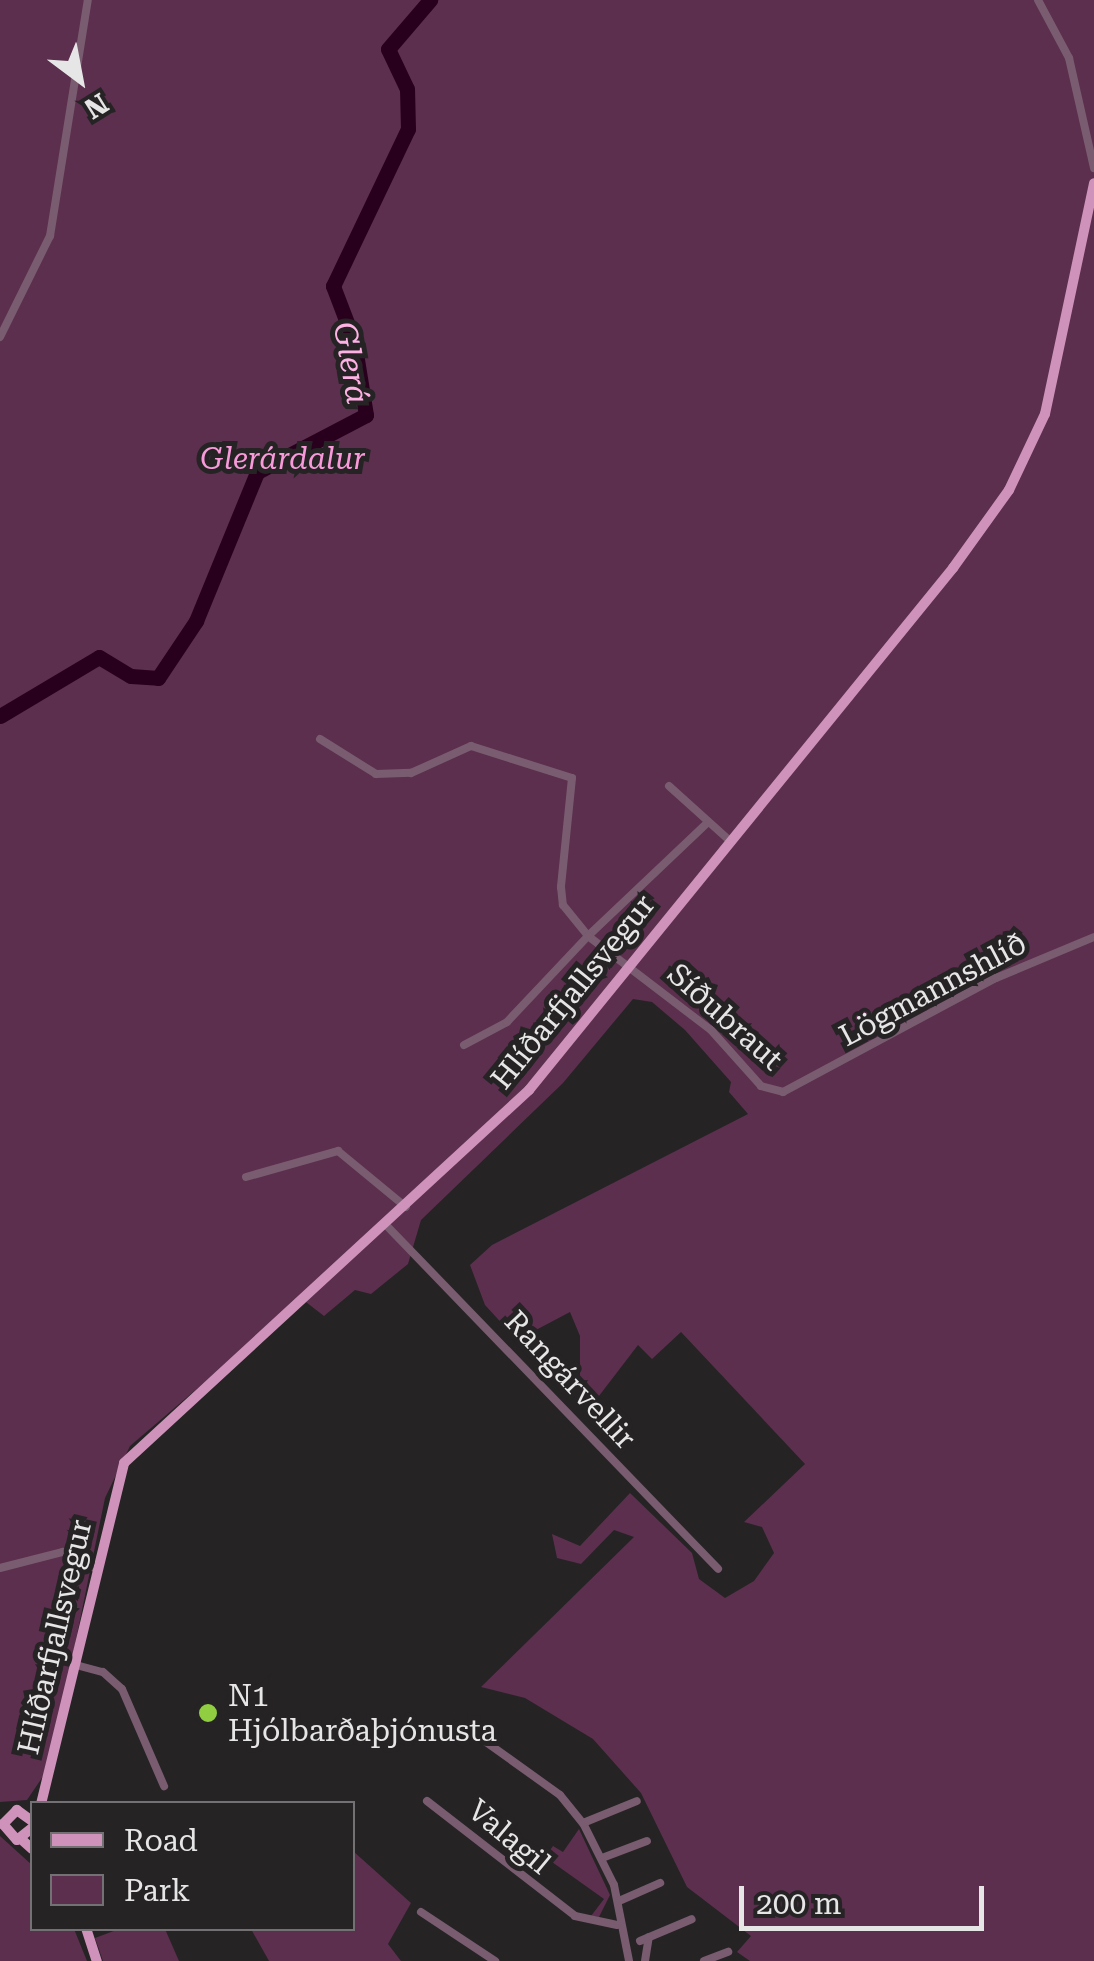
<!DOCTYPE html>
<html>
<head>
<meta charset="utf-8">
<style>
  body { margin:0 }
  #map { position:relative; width:1094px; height:1961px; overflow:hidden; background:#262325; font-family:"Roboto Serif",serif }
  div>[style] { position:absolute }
  .green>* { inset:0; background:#5b2f4d }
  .river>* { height:15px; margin:-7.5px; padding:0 7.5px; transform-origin:7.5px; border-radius:7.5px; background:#28001e }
  .minor>* { height:8px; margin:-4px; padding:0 4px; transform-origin:4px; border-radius:4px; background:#795c6f }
  .major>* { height:10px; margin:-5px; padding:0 5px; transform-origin:5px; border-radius:5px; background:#cf92ba }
  .dots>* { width:28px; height:28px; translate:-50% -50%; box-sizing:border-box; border:5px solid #262325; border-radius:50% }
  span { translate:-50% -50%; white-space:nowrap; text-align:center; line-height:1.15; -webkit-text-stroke:10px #262325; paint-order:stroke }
  .park-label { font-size:30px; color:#f89ad9; font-style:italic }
  .street-label { font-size:30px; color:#e7e6e7 }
  .poi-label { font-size:30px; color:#e7e6e7 }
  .left { translate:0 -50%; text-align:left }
  .water-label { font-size:32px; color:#feb2e4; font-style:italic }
  .legend { position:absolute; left:30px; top:1801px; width:325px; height:130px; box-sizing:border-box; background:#262325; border:2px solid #737173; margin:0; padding:12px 18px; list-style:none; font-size:30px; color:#e7e6e7 }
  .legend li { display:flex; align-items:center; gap:20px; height:50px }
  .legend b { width:50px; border:2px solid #737173 }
  .north { position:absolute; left:30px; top:30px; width:100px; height:100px; -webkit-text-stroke:8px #262325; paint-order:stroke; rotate:148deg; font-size:28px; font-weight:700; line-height:40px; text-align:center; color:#e7e6e7 }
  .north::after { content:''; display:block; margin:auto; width:35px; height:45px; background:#e7e6e7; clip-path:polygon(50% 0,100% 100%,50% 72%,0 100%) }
  .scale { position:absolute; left:739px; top:1886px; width:245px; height:45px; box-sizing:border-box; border:5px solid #e7e6e7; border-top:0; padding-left:12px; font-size:30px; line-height:35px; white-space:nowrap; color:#e7e6e7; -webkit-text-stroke:8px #262325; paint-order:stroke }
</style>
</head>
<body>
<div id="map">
  <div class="green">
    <i style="clip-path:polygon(0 0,1094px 0,1094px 1961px,750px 1961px,737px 1952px,751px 1936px,687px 1887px,641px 1793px,593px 1739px,525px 1698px,481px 1687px,634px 1537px,614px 1530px,581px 1564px,557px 1558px,552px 1534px,580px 1546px,630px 1493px,692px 1553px,699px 1579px,725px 1598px,754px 1581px,774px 1553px,762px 1527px,744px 1522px,805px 1464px,681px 1332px,652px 1359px,638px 1345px,589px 1409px,580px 1400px,580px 1336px,570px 1312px,517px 1340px,485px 1305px,470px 1265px,492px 1245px,748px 1114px,729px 1092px,731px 1082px,685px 1030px,652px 1002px,633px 999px,563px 1083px,421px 1220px,408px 1264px,371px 1294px,355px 1290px,324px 1316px,302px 1299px,130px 1446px,105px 1498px,50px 1766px,27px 1800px,0 1802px)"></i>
    <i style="clip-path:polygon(579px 1829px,610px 1895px,599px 1917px,591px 1916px,604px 1899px,545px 1857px,553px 1846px,563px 1852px)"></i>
    <i style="clip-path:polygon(0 1836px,32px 1865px,32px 1928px,74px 1929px,87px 1961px,0 1961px)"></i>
    <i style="clip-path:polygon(353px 1851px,411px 1903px,388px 1944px,401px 1961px,269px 1961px,251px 1929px,352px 1928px)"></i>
    <i style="clip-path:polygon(119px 1929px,165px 1929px,179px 1961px,103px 1961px,95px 1938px)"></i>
  </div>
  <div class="river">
    <i style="left:0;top:716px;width:115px;rotate:-30.8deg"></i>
    <i style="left:99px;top:657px;width:37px;rotate:31deg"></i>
    <i style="left:131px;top:676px;width:27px;rotate:4deg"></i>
    <i style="left:158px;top:678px;width:69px;rotate:-56.3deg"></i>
    <i style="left:196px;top:621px;width:161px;rotate:-67.7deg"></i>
    <i style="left:257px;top:472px;width:123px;rotate:-27.6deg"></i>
    <i style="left:366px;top:415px;width:75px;rotate:-99.2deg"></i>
    <i style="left:354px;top:341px;width:59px;rotate:-110.9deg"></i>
    <i style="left:333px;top:286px;width:174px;rotate:-64.5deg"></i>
    <i style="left:408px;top:129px;width:40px;rotate:-91.4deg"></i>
    <i style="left:407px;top:89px;width:44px;rotate:-115.4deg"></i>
    <i style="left:388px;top:49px;width:65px;rotate:-49.4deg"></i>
  </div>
  <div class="minor">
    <i style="left:1038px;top:0;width:66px;rotate:61.9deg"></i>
    <i style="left:1069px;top:58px;width:113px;rotate:77.2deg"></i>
    <i style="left:0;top:337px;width:113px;rotate:-63.7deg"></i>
    <i style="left:50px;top:236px;width:239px;rotate:-80.9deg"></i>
    <i style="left:320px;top:739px;width:66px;rotate:32deg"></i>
    <i style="left:376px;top:774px;width:35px;rotate:-2deg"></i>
    <i style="left:411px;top:773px;width:66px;rotate:-24.2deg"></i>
    <i style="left:471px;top:746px;width:106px;rotate:17.6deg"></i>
    <i style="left:572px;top:778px;width:110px;rotate:95.8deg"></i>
    <i style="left:561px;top:887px;width:18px;rotate:84deg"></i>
    <i style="left:563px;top:905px;width:40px;rotate:51deg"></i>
    <i style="left:588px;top:936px;width:164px;rotate:-43.5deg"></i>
    <i style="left:669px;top:786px;width:82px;rotate:42deg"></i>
    <i style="left:464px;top:1045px;width:49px;rotate:-28.1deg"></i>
    <i style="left:507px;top:1022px;width:118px;rotate:-46.7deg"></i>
    <i style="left:588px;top:936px;width:155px;rotate:37.4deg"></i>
    <i style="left:711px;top:1030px;width:75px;rotate:48.2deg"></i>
    <i style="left:761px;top:1086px;width:23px;rotate:15deg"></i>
    <i style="left:783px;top:1092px;width:242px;rotate:-28.2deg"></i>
    <i style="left:996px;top:978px;width:106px;rotate:-22.7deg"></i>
    <i style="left:246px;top:1177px;width:96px;rotate:-15.8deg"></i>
    <i style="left:338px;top:1151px;width:88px;rotate:39.5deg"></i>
    <i style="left:386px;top:1225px;width:478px;rotate:46deg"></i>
    <i style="left:0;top:1568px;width:65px;rotate:-14.3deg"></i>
    <i style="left:63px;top:1552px;width:37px;rotate:27deg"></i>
    <i style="left:76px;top:1665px;width:28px;rotate:15deg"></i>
    <i style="left:103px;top:1672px;width:25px;rotate:42deg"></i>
    <i style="left:122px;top:1689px;width:106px;rotate:66.6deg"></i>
    <i style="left:486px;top:1742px;width:91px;rotate:35.6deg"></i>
    <i style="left:560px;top:1795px;width:36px;rotate:51deg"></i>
    <i style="left:583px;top:1823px;width:69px;rotate:63.4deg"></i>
    <i style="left:614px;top:1885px;width:77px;rotate:78.8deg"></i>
    <i style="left:427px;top:1801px;width:187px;rotate:37.8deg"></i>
    <i style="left:575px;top:1916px;width:43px;rotate:12.1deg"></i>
    <i style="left:583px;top:1823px;width:58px;rotate:-22.2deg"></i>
    <i style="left:602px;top:1858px;width:48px;rotate:-20.7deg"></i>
    <i style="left:619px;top:1901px;width:45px;rotate:-23.7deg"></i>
    <i style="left:421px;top:1912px;width:89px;rotate:33.5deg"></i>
    <i style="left:640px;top:1941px;width:56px;rotate:-22.9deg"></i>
    <i style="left:645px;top:1961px;width:24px;rotate:-81deg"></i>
    <i style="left:704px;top:1961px;width:26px;rotate:-21deg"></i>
  </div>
  <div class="major">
    <i style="left:41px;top:1804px;width:351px;rotate:-76.3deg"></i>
    <i style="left:124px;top:1463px;width:551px;rotate:-42.64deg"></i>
    <i style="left:529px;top:1090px;width:673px;rotate:-50.91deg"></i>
    <i style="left:953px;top:568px;width:96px;rotate:-54.3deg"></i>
    <i style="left:1009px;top:490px;width:84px;rotate:-64.7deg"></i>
    <i style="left:1045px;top:414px;width:236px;rotate:-78deg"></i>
    <i style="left:32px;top:1821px;width:19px;rotate:-144deg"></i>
    <i style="left:17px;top:1810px;width:20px;rotate:135deg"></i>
    <i style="left:3px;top:1824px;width:21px;rotate:49deg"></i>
    <i style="left:17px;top:1840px;width:19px;rotate:-39deg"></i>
    <i style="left:21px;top:1839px;width:15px;rotate:42deg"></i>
    <i style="left:86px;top:1928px;width:35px;rotate:72deg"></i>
  </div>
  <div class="dots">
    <i style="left:208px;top:1713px;background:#90cd40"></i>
  </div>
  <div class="park-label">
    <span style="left:283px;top:459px">Glerárdalur</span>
  </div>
  <div class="street-label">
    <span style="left:933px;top:990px;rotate:-28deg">Lögmannshlíð</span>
    <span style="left:573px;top:992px;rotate:-51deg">Hlíðarfjallsvegur</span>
    <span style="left:725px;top:1017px;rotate:42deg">Síðubraut</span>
    <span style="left:570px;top:1380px;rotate:47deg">Rangárvellir</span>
    <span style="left:55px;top:1637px;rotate:-77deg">Hlíðarfjallsvegur</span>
    <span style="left:509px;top:1837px;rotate:40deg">Valagil</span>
  </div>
  <div class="poi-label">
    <span class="left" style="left:228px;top:1713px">N1<br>Hjólbarðaþjónusta</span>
  </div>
  <div class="water-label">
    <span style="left:351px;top:363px;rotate:80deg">Glerá</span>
  </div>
  <ul class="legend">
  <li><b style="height:12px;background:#cf92ba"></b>Road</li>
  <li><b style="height:28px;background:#5b2f4d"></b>Park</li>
  </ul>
  <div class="north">N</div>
  <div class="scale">200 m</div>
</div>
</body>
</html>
